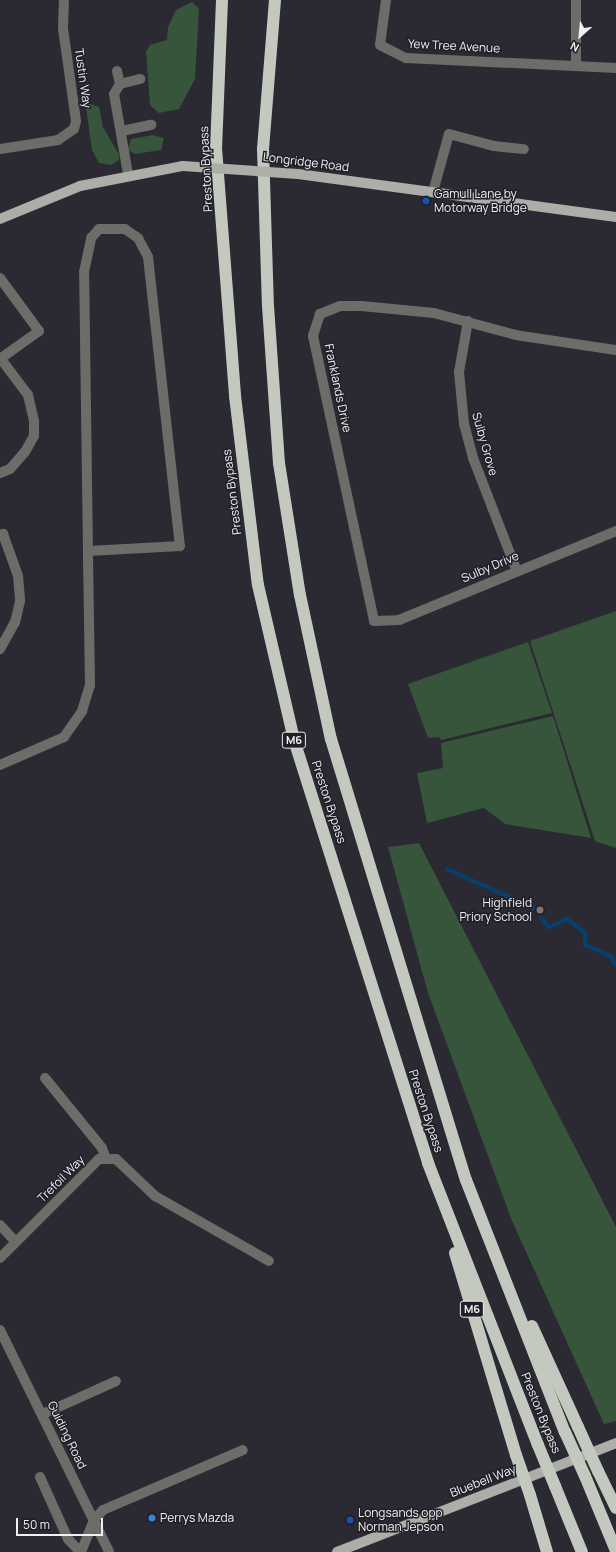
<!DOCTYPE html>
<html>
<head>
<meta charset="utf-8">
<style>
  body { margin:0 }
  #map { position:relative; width:616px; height:1552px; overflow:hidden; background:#2b2a32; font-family:Manrope,sans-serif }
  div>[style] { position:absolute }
  .green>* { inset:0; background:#36553a }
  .stream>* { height:3.5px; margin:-1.75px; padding:0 1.75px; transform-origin:1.75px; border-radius:1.75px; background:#06406f }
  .minor>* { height:10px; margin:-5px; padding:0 5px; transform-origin:5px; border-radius:5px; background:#6b6d69 }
  .major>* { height:10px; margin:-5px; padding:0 5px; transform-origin:5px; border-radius:5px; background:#abafa7 }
  .highway>* { height:12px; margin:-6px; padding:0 6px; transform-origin:6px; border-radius:6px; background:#c4c9c0 }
  .major-bridge>* { height:10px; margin:-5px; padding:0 5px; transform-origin:5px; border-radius:5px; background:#abafa7 }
  .highway-bridge>* { height:12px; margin:-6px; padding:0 6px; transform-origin:6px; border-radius:6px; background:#c4c9c0 }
  .dots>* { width:11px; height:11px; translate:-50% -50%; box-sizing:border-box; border:2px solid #212028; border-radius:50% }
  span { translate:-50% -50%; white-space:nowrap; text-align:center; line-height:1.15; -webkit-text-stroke:3px #212028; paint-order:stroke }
  .shield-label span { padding:1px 3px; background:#212028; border:1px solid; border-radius:3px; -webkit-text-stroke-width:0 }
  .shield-label { font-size:11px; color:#f0eff4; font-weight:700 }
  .street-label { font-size:12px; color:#f0eff4 }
  .poi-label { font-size:12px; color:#f0eff4 }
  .left { translate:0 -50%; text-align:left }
  .right { translate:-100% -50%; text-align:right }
  .north { position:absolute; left:560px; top:16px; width:40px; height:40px; -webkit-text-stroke:3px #212028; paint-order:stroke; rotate:207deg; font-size:11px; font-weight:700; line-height:16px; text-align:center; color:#f0eff4 }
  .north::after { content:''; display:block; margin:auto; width:14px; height:18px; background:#f0eff4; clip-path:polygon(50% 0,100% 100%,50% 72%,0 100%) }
  .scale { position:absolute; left:16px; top:1518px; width:87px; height:18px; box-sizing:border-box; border:2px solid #f0eff4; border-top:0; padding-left:5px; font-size:12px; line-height:14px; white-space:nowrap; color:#f0eff4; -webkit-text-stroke:3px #212028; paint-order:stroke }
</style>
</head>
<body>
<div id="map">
  <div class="green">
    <i style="clip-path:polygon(192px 2px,199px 9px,195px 79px,179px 109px,159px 113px,150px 105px,146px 51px,150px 45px,167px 40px,168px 27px,176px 10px)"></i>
    <i style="clip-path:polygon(88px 103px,99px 107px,103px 127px,119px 155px,119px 160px,111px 165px,99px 163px,92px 150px,86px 107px)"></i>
    <i style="clip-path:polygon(153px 135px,164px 138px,161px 150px,135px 154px,128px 150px,131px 139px)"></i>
    <i style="clip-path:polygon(616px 611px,616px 848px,595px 841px,530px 641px)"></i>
    <i style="clip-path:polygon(528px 642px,552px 713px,441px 740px,439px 737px,428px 738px,408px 684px)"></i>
    <i style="clip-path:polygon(553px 716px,591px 838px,505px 824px,484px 808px,427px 823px,417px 773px,443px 768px,441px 743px)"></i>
    <i style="clip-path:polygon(419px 843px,616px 1227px,616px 1421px,604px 1424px,512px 1221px,428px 993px,388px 847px)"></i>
  </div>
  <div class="stream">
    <i style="left:447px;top:869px;width:96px;rotate:23.9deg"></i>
    <i style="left:535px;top:908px;width:24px;rotate:54deg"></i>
    <i style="left:549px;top:927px;width:20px;rotate:-24deg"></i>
    <i style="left:567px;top:919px;width:22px;rotate:36deg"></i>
    <i style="left:585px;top:932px;width:13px;rotate:86deg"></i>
    <i style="left:586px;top:945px;width:27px;rotate:24deg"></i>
    <i style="left:611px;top:956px;width:10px;rotate:61deg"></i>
  </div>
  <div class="minor">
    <i style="left:386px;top:0;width:45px;rotate:97.6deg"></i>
    <i style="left:380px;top:45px;width:29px;rotate:27deg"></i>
    <i style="left:406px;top:58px;width:210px;rotate:2.7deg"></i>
    <i style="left:576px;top:0;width:64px;rotate:90deg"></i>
    <i style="left:117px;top:71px;width:13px;rotate:77deg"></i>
    <i style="left:122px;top:131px;width:30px;rotate:-12deg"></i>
    <i style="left:0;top:149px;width:59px;rotate:-8.8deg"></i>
    <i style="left:58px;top:140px;width:19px;rotate:-35deg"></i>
    <i style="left:74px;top:129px;width:8px;rotate:-76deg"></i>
    <i style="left:76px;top:121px;width:94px;rotate:-98deg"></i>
    <i style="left:63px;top:28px;width:28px;rotate:-88deg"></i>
    <i style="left:128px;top:174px;width:81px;rotate:-99.9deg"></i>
    <i style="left:114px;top:94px;width:12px;rotate:-59deg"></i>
    <i style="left:120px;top:84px;width:21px;rotate:-14deg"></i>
    <i style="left:433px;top:192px;width:60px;rotate:-74.6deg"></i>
    <i style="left:449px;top:134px;width:47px;rotate:14.9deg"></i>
    <i style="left:494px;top:146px;width:30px;rotate:6deg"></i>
    <i style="left:0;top:278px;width:66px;rotate:53.7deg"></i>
    <i style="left:39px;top:331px;width:48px;rotate:144.3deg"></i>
    <i style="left:468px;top:321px;width:52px;rotate:100deg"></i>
    <i style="left:459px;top:372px;width:52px;rotate:84.5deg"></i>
    <i style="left:464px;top:424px;width:35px;rotate:75deg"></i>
    <i style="left:473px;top:458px;width:119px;rotate:68.8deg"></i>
    <i style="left:616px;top:350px;width:101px;rotate:-171.5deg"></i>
    <i style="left:516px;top:335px;width:85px;rotate:-165deg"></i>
    <i style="left:434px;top:313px;width:73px;rotate:-174.5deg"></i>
    <i style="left:361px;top:306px;width:21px;rotate:180deg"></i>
    <i style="left:340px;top:306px;width:22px;rotate:158deg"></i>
    <i style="left:320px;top:314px;width:23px;rotate:108deg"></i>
    <i style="left:313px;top:336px;width:291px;rotate:77.9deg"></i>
    <i style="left:374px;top:621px;width:25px;rotate:-2deg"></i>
    <i style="left:399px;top:620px;width:235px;rotate:-22.3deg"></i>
    <i style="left:0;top:473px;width:11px;rotate:-22deg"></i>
    <i style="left:10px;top:469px;width:23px;rotate:-49deg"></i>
    <i style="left:25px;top:452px;width:18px;rotate:-61deg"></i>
    <i style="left:34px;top:436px;width:15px;rotate:-90deg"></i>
    <i style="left:34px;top:421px;width:27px;rotate:-103deg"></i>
    <i style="left:28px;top:395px;width:45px;rotate:-126.9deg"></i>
    <i style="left:0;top:536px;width:4px;rotate:-34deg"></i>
    <i style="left:3px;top:534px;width:45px;rotate:70.3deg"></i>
    <i style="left:18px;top:576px;width:25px;rotate:85deg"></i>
    <i style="left:20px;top:601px;width:22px;rotate:103deg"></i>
    <i style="left:15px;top:622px;width:31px;rotate:119deg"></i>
    <i style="left:0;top:765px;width:70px;rotate:-23.6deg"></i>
    <i style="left:64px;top:737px;width:32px;rotate:-55deg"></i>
    <i style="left:82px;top:711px;width:27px;rotate:-73deg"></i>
    <i style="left:90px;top:685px;width:134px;rotate:-90.9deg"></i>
    <i style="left:88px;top:551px;width:279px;rotate:-90.8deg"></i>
    <i style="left:84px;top:272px;width:35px;rotate:-78deg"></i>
    <i style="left:91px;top:238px;width:12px;rotate:-48deg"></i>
    <i style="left:99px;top:229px;width:26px"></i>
    <i style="left:125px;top:229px;width:16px;rotate:35deg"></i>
    <i style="left:138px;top:238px;width:21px;rotate:62deg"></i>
    <i style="left:148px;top:257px;width:291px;rotate:83.7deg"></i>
    <i style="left:180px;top:546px;width:92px;rotate:176.9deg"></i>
    <i style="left:45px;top:1078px;width:90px;rotate:50.8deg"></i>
    <i style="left:102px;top:1148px;width:12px;rotate:70deg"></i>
    <i style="left:0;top:1225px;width:23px;rotate:47deg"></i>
    <i style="left:0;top:1258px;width:140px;rotate:-45deg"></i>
    <i style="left:99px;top:1159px;width:17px"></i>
    <i style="left:116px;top:1159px;width:54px;rotate:43.5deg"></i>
    <i style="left:155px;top:1196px;width:131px;rotate:29.7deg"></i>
    <i style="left:0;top:1330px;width:247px;rotate:63.8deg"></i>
    <i style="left:43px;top:1414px;width:80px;rotate:-24.3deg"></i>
    <i style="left:40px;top:1477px;width:68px;rotate:65.7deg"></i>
    <i style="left:68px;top:1539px;width:18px;rotate:47deg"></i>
    <i style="left:81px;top:1552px;width:35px;rotate:-68deg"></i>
    <i style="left:94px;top:1520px;width:13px;rotate:-48deg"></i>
    <i style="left:103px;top:1510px;width:152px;rotate:-23.2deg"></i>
  </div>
  <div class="major">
    <i style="left:298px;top:174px;width:321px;rotate:7.7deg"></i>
    <i style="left:0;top:219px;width:87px;rotate:-22.4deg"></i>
    <i style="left:80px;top:186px;width:105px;rotate:-11deg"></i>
    <i style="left:337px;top:1552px;width:300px;rotate:-21.3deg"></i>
  </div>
  <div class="highway">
    <i style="left:222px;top:0;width:148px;rotate:92.3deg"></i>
    <i style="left:216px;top:148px;width:249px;rotate:85.6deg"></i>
    <i style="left:235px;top:396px;width:190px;rotate:83.1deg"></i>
    <i style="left:258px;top:585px;width:159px;rotate:76.9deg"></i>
    <i style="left:294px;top:740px;width:444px;rotate:72.4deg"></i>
    <i style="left:428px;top:1163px;width:303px;rotate:68.7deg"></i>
    <i style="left:275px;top:0;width:149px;rotate:94.6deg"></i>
    <i style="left:263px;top:149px;width:157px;rotate:88.2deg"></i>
    <i style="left:268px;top:306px;width:157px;rotate:86deg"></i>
    <i style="left:279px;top:463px;width:134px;rotate:81deg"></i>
    <i style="left:300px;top:595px;width:147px;rotate:77.9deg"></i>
    <i style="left:331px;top:739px;width:461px;rotate:73deg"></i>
    <i style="left:466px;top:1180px;width:271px;rotate:68.6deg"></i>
    <i style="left:455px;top:1253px;width:211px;rotate:73.2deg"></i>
    <i style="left:532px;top:1326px;width:111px;rotate:65.5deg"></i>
    <i style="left:598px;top:1471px;width:41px;rotate:64.1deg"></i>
    <i style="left:585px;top:1476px;width:81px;rotate:67.5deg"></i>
    <i style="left:555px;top:1486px;width:71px;rotate:67.8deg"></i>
    <i style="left:530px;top:1495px;width:59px;rotate:73.4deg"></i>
  </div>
  <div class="major-bridge">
    <i style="left:183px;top:166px;width:115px;rotate:4deg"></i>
  </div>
  <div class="highway-bridge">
    <i style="left:578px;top:1427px;width:48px;rotate:65.6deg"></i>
    <i style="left:565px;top:1432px;width:48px;rotate:65.6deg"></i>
    <i style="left:538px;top:1445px;width:44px;rotate:67.5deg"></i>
    <i style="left:516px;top:1455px;width:42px;rotate:70.7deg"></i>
  </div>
  <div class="dots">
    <i style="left:426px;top:201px;background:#1a4fb4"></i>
    <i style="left:540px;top:910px;background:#8d6e63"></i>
    <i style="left:152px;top:1518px;background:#3f7fe0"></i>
    <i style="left:350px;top:1520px;background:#1a4fb4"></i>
  </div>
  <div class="shield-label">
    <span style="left:294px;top:740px">M6</span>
    <span style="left:472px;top:1309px">M6</span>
  </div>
  <div class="street-label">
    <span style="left:454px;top:46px;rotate:3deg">Yew Tree Avenue</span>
    <span style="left:83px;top:78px;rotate:82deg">Tustin Way</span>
    <span style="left:306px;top:162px;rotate:7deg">Longridge Road</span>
    <span style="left:206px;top:169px;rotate:-93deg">Preston Bypass</span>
    <span style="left:338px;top:388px;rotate:78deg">Franklands Drive</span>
    <span style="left:485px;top:444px;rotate:74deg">Sulby Grove</span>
    <span style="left:232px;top:492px;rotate:-97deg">Preston Bypass</span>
    <span style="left:490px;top:567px;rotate:-23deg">Sulby Drive</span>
    <span style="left:329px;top:802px;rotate:72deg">Preston Bypass</span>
    <span style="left:426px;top:1111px;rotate:72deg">Preston Bypass</span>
    <span style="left:61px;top:1179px;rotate:-45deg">Trefoil Way</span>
    <span style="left:541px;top:1413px;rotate:68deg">Preston Bypass</span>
    <span style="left:67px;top:1435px;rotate:64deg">Guiding Road</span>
    <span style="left:483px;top:1481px;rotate:-21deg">Bluebell Way</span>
  </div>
  <div class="poi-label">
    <span class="left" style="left:434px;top:201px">Gamull Lane by<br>Motorway Bridge</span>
    <span class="right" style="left:532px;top:910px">Highfield<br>Priory School</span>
    <span class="left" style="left:358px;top:1520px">Longsands opp<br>Norman Jepson</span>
    <span class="left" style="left:160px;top:1518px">Perrys Mazda</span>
  </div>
  <div class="north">N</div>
  <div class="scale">50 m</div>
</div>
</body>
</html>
